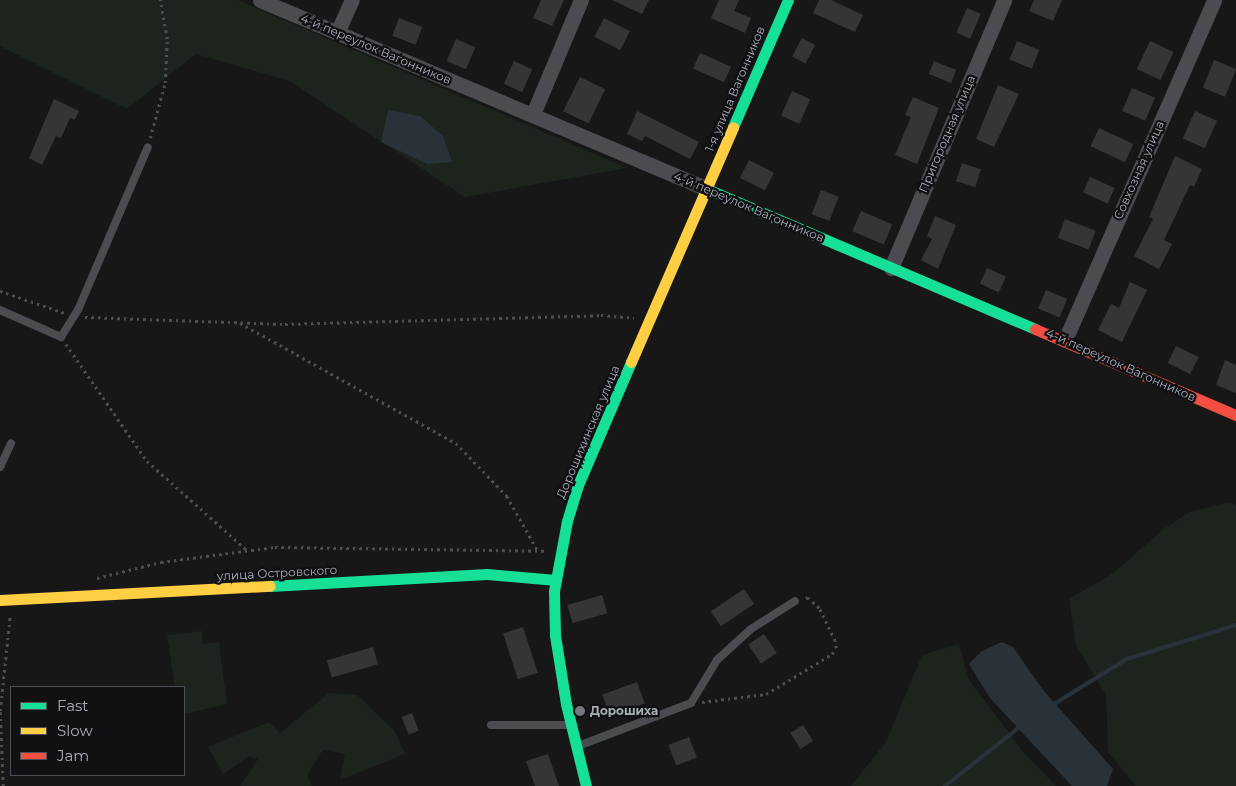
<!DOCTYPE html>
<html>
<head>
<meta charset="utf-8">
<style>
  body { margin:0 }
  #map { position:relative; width:1236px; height:786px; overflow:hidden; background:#171717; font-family:Montserrat,sans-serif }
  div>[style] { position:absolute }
  .green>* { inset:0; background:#1d241e }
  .water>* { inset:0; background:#2a3239 }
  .stream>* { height:4px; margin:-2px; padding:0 2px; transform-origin:2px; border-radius:2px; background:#2a3239 }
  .building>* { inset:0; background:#353536; transform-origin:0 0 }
  .path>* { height:2.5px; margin-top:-1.25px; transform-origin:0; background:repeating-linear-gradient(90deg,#4d4e52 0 2.5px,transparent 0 6.5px) }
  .lane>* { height:8px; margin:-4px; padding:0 4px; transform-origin:4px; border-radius:4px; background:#4b4c50 }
  .street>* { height:15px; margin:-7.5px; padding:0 7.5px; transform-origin:7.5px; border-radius:7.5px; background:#4b4c50 }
  .fast>* { height:11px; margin:-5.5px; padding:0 5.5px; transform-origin:5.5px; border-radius:5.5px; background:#16e098 }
  .slow>* { height:11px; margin:-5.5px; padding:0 5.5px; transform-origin:5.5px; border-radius:5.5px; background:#ffcf43 }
  .jam>* { height:11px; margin:-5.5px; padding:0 5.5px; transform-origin:5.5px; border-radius:5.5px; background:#f24e42 }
  .dots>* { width:14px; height:14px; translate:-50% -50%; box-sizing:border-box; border:2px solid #111113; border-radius:50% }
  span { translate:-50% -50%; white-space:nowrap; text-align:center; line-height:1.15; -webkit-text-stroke:4.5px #111113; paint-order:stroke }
  .street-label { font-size:12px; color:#a8adb8 }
  .poi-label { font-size:12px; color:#a8adb8; font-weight:700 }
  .left { translate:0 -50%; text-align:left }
  .legend { position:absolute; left:10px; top:686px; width:175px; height:90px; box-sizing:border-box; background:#111113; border:1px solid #4d4f55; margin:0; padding:6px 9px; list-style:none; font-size:15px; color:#a8adb8 }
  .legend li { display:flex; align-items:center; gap:10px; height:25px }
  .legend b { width:25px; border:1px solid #4d4f55 }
</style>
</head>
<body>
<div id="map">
  <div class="green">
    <i style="clip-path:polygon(0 0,238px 0,627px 168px,465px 197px,290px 81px,196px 54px,127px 109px,0 46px)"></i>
    <i style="clip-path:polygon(1230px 502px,1236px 506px,1236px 786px,1136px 786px,1108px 752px,1106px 695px,1076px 646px,1069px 599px,1112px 574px,1165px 528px,1190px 512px)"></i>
    <i style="clip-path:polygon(202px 631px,203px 644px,219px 642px,227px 704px,184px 714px,184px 687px,175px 687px,167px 635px)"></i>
    <i style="clip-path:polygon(959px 644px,969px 680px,1025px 754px,1056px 786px,851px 786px,886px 742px,922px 655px)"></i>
    <i style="clip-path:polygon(329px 693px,357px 695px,394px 730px,405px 754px,340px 780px,345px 754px,323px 750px,307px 774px,312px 786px,240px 786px,258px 759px,249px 756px,223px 774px,208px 747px,269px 722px,280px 733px)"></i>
  </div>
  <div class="water">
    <i style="clip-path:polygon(388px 110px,420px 116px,443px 136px,452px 162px,427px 164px,381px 142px)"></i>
    <i style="clip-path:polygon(1002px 642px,1013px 647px,1043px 690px,1113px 769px,1107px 786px,1072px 786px,990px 698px,969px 664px,982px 651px)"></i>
  </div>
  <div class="stream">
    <i style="left:1054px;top:704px;width:86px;rotate:-31.7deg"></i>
    <i style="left:1127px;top:659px;width:114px;rotate:-17.3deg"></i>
    <i style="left:945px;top:786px;width:97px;rotate:-38.3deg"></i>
  </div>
  <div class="building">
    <i style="clip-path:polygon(541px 0,564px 0,552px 26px,533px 18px)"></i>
    <i style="clip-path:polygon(612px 0,649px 0,642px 14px)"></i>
    <i style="clip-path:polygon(719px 0,739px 0,734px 11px,751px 18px,745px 33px,711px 18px)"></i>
    <i style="clip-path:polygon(819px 0,831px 0,863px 15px,855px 32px,813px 13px)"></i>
    <i style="clip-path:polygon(1034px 0,1062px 0,1053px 21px,1029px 11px)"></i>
    <i style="left:967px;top:8px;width:15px;height:27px;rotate:23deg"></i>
    <i style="left:399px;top:18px;width:25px;height:19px;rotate:21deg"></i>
    <i style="left:604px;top:18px;width:29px;height:21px;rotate:27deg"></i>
    <i style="left:802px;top:38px;width:15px;height:21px;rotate:28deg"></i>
    <i style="left:456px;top:39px;width:21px;height:24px;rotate:23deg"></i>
    <i style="left:1017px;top:41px;width:24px;height:20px;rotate:22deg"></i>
    <i style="left:1150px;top:41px;width:26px;height:31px;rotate:25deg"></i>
    <i style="left:700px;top:53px;width:34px;height:17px;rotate:24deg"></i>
    <i style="left:1214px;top:60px;width:24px;height:30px;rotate:22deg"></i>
    <i style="left:514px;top:61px;width:20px;height:25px;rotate:24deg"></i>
    <i style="left:934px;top:61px;width:24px;height:14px;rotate:22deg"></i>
    <i style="left:580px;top:77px;width:28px;height:38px;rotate:26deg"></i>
    <i style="clip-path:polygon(998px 85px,1019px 94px,994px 147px,976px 139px)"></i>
    <i style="left:1132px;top:88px;width:25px;height:25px;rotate:23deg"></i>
    <i style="left:792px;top:91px;width:20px;height:27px;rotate:24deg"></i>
    <i style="clip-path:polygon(913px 97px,939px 108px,917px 164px,895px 155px,911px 117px,905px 115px)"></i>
    <i style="clip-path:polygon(54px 99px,79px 111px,75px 120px,70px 118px,61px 138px,56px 136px,42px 165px,29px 158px)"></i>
    <i style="clip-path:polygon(637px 111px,699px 142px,690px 159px,645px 136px,642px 141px,627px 134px)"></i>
    <i style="left:1195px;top:111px;width:24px;height:30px;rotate:24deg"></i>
    <i style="left:1099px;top:128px;width:38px;height:20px;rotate:25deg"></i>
    <i style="clip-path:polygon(1175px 156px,1202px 169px,1194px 187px,1190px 185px,1164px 240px,1172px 244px,1159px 269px,1134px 256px,1153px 219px,1149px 217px)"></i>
    <i style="left:749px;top:160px;width:28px;height:20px;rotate:27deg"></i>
    <i style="left:962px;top:163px;width:20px;height:19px;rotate:18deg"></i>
    <i style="left:1090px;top:177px;width:27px;height:17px;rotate:24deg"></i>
    <i style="left:821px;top:190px;width:19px;height:26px;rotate:21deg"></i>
    <i style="left:861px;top:211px;width:34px;height:22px;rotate:23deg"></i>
    <i style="clip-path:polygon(935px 216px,956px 225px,938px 269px,921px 260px,932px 239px,927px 236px)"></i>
    <i style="left:1065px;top:219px;width:33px;height:20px;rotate:21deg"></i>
    <i style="left:987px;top:268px;width:21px;height:17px;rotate:25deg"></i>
    <i style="clip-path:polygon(1130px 282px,1147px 290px,1122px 342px,1098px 330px,1111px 304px,1119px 308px)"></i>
    <i style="left:1046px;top:290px;width:23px;height:20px;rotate:23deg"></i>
    <i style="left:1176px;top:346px;width:25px;height:19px;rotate:26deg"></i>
    <i style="clip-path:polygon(1225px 360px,1236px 365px,1236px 393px,1216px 385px)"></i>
    <i style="left:744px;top:589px;width:18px;height:40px;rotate:56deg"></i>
    <i style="left:602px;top:595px;width:19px;height:36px;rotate:74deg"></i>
    <i style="left:523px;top:627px;width:48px;height:21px;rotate:72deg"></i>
    <i style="left:764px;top:634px;width:23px;height:19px;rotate:56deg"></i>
    <i style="left:373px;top:647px;width:18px;height:48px;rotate:74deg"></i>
    <i style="left:637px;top:682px;width:23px;height:37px;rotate:70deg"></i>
    <i style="left:412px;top:713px;width:19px;height:11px;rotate:69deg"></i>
    <i style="left:803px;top:725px;width:19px;height:15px;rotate:58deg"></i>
    <i style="left:689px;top:737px;width:22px;height:22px;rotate:69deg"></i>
    <i style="clip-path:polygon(548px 754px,559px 786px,535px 786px,526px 761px)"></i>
  </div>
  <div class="path">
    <i style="left:150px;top:138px;width:57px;rotate:-74.7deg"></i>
    <i style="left:165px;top:83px;width:44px;rotate:-87.4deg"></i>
    <i style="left:167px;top:39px;width:40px;rotate:-100deg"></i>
    <i style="left:0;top:291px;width:69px;rotate:18.7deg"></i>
    <i style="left:85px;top:317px;width:200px;rotate:2deg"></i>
    <i style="left:285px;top:324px;width:316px;rotate:-1.6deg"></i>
    <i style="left:601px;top:315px;width:33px;rotate:5deg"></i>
    <i style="left:240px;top:323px;width:247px;rotate:29.1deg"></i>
    <i style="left:456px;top:443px;width:74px;rotate:46.1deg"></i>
    <i style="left:507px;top:496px;width:63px;rotate:60.6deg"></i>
    <i style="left:66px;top:344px;width:142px;rotate:55.3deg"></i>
    <i style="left:147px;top:461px;width:134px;rotate:41.7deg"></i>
    <i style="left:97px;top:578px;width:66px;rotate:-14deg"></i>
    <i style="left:161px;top:562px;width:115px;rotate:-7.5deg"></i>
    <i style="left:275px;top:547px;width:271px;rotate:0.8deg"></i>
    <i style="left:702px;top:702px;width:64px;rotate:-7.1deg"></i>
    <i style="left:766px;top:694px;width:77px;rotate:-31.2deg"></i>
    <i style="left:832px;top:654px;width:7px;rotate:-56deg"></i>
    <i style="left:836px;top:648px;width:7px;rotate:-98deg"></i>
    <i style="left:835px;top:641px;width:37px;rotate:-116deg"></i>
    <i style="left:819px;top:608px;width:15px;rotate:-138deg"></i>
    <i style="left:808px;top:598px;width:5px;rotate:169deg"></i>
    <i style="left:3px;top:786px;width:75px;rotate:-92.3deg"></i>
    <i style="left:0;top:711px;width:96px;rotate:-84deg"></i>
  </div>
  <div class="lane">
    <i style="left:0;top:310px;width:67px;rotate:23.9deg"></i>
    <i style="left:61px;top:337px;width:32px;rotate:-58deg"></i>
    <i style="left:78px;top:310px;width:177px;rotate:-66.8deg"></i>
    <i style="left:0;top:467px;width:26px;rotate:-65deg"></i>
    <i style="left:491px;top:725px;width:79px"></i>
    <i style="left:578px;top:746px;width:121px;rotate:-20.8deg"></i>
    <i style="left:691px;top:703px;width:50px;rotate:-58.8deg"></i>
    <i style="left:717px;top:660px;width:46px;rotate:-42.4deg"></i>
    <i style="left:751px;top:629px;width:52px;rotate:-32.5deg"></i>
  </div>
  <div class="street">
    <i style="left:260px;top:0;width:485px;rotate:22.9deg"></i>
    <i style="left:337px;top:33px;width:36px;rotate:-66deg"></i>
    <i style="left:533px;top:114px;width:124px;rotate:-67.2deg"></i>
    <i style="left:891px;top:268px;width:291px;rotate:-67.1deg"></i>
    <i style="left:1065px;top:340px;width:371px;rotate:-66.3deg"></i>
  </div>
  <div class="fast">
    <i style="left:733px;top:127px;width:138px;rotate:-66.6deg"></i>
    <i style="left:707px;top:189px;width:357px;rotate:23.1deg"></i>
    <i style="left:270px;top:586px;width:217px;rotate:-3.2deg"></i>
    <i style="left:487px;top:574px;width:69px;rotate:5deg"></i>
    <i style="left:586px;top:786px;width:84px;rotate:-103.7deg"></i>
    <i style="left:566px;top:704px;width:70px;rotate:-99.1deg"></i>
    <i style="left:555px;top:635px;width:44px;rotate:-91.3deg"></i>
    <i style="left:554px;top:591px;width:71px;rotate:-79.5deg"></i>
    <i style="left:567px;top:521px;width:38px;rotate:-73deg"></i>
    <i style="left:578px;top:485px;width:134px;rotate:-66.7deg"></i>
  </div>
  <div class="slow">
    <i style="left:631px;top:362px;width:256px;rotate:-66.5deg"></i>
    <i style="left:0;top:600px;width:270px;rotate:-3deg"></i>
  </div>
  <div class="jam">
    <i style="left:1035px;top:329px;width:219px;rotate:23.2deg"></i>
  </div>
  <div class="dots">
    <i style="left:580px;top:711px;background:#757880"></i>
  </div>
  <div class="street-label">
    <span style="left:376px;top:49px;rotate:23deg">4-й переулок Вагонников</span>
    <span style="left:735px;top:89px;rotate:-67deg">1-я улица Вагонников</span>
    <span style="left:947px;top:134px;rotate:-67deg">Пригородная улица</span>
    <span style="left:1139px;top:170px;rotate:-66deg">Совхозная улица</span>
    <span style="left:749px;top:207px;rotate:23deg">4-й переулок Вагонников</span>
    <span style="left:1121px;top:365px;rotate:24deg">4-й переулок Вагонников</span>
    <span style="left:588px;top:432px;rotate:-67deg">Дорошихинская улица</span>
    <span style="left:277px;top:573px;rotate:-3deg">улица Островского</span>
  </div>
  <div class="poi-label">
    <span class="left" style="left:590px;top:711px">Дорошиха</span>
  </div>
  <ul class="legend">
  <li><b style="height:6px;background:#16e098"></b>Fast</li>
  <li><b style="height:6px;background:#ffcf43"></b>Slow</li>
  <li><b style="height:6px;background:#f24e42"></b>Jam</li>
  </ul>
</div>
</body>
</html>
